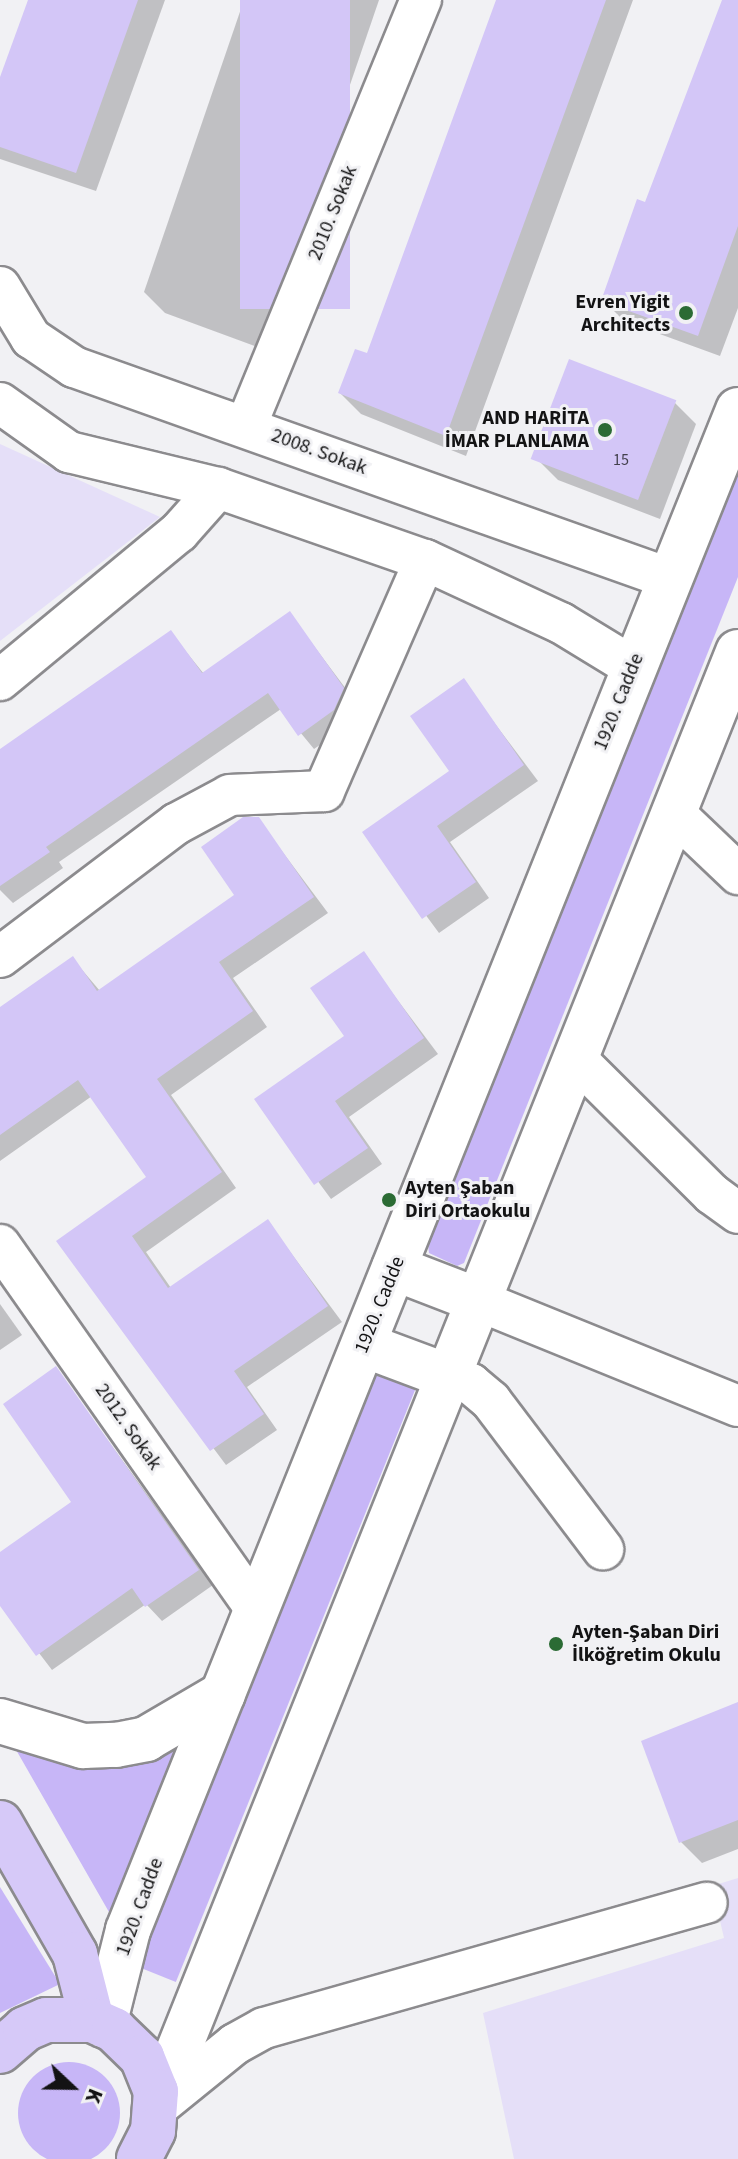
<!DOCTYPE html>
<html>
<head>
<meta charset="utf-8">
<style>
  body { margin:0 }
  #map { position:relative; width:738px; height:2159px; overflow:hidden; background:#f1f1f4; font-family:"Source Sans 3",sans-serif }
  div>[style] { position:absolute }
  .green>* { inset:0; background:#e5dff8 }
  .forest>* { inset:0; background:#c7b6f7; transform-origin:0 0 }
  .round { border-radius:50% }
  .shadow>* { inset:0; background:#0003 }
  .building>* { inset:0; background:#d3c6f7; transform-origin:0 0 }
  .roads { filter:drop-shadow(2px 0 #8c8b8e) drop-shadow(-2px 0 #8c8b8e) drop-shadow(0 2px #8c8b8e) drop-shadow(0 -2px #8c8b8e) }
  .minor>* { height:40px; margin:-20px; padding:0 20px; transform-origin:20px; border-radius:20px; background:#fff }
  .secondary>* { height:44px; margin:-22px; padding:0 22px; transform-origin:22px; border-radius:22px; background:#fff }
  .primary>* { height:44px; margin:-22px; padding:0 22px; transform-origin:22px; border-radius:22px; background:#d6c9f8 }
  .dots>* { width:22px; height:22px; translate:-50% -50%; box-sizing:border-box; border:4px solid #f1f1f4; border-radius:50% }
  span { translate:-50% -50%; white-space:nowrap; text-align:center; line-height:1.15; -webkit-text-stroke:6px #f1f1f4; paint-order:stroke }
  .number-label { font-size:16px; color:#43404d }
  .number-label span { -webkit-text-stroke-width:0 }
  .street-label { font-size:20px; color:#131314 }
  .poi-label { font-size:20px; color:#131314; font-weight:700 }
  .right { translate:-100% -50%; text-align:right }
  .left { translate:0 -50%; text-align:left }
  .north { position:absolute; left:32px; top:2047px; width:80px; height:80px; -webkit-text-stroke:6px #f1f1f4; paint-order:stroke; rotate:112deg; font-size:22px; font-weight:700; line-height:32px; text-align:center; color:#131314 }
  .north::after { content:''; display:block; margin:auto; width:28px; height:36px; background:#131314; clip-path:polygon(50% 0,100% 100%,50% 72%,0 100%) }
</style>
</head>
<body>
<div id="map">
  <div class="green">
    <i style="clip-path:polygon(0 444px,160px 517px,0 641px)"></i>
    <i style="clip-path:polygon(738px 1878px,738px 2159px,514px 2159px,483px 2013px,724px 1938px,712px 1886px)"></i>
  </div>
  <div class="forest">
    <i style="clip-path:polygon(738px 466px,738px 577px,464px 1263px,457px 1266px,429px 1253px,428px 1245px)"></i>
    <i style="left:378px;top:1367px;width:43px;height:646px;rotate:22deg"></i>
    <i style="clip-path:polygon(176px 1742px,184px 1747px,113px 1919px,15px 1748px,52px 1762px,92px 1768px,113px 1766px)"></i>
    <i style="clip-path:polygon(0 1887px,60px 1984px,0 2013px)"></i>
    <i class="round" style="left:18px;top:2062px;width:102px;height:102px"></i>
  </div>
  <div class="shadow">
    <i style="clip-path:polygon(30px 0,165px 0,96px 191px,0 159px,0 83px)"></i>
    <i style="clip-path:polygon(244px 0,379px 0,260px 348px,165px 313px,144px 292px)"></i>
    <i style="clip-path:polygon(498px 0,633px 0,466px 456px,361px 414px,340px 393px,368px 356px)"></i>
    <i style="clip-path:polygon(725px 0,738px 0,738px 308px,720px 356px,624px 321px,603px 300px,646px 204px)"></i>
    <i style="clip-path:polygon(675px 403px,696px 424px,660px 519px,558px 480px,537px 459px)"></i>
    <i style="clip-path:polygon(290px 614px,358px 705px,349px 725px,314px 749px,281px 709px,59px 862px,63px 868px,13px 903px,0 890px,0 759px,171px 633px,204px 674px)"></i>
    <i style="clip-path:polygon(463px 681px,538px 781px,450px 842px,489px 898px,439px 933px,365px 833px,451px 772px)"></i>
    <i style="clip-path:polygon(258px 819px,328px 913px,233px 978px,267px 1027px,171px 1095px,236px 1188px,146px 1252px,171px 1288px,268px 1222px,342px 1322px,247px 1387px,277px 1430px,226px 1465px,59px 1242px,149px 1178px,92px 1096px,0 1161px,0 1009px,72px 958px,100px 991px,237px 896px)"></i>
    <i style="clip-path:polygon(363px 954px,438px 1054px,349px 1117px,382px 1164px,331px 1199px,257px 1099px,346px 1036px)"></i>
    <i style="clip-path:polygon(0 1304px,22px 1335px,0 1350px)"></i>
    <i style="clip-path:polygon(56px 1369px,213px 1585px,162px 1621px,146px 1604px,52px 1670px,0 1602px,0 1554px,74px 1502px)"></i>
    <i style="clip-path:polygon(738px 1704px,738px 1849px,702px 1863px,681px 1842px,644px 1742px)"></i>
  </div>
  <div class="building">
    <i style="clip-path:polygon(28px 0,138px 0,76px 173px,0 147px,0 77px)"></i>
    <i style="left:240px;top:0;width:110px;height:309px"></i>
    <i style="clip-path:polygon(496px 0,606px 0,446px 436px,338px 393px,355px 349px,367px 353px)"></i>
    <i style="clip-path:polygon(722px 0,738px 0,738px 226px,698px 336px,601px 301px,637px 199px,645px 202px)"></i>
    <i style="left:569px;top:359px;width:115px;height:107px;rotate:21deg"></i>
    <i style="clip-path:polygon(290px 611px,344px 688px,334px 710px,298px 736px,268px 693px,46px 847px,50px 852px,0 886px,0 749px,171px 630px,202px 673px)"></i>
    <i style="clip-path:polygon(464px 678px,524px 765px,437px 826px,476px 882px,422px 919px,362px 832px,449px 771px,410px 716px)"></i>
    <i style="clip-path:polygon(243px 817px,259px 817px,314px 897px,219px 962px,253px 1011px,157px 1079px,222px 1172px,132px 1236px,168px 1288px,268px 1219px,328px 1306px,234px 1371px,264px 1414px,210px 1451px,56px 1241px,146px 1177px,78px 1080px,0 1135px,0 1007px,73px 956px,97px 991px,234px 895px,201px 847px)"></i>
    <i style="clip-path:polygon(364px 951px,424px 1038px,335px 1101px,368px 1148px,314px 1185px,254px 1099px,344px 1036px,310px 988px)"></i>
    <i style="clip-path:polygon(56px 1366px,199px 1570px,145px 1607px,132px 1588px,36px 1656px,0 1606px,0 1552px,71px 1502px,3px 1404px)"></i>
    <i style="clip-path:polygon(738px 1702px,738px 1820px,679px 1843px,641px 1741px)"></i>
  </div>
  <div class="roads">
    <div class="minor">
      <i style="left:0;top:287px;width:60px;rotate:58.7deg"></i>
      <i style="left:31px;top:338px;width:52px;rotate:34deg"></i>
      <i style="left:74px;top:367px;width:630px;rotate:19.56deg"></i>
      <i style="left:0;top:403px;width:85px;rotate:35.4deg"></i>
      <i style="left:69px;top:452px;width:153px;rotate:13.6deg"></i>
      <i style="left:218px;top:488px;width:219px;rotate:19.2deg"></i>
      <i style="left:425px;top:560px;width:150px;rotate:24.9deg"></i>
      <i style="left:561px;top:623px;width:84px;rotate:31.4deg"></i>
      <i style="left:246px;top:426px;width:461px;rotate:-67.7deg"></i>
      <i style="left:0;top:680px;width:232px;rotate:-39.6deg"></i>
      <i style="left:179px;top:532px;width:59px;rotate:-48.4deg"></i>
      <i style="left:673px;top:812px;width:90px;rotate:43.6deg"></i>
      <i style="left:0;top:957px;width:221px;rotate:-37.1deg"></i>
      <i style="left:176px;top:824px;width:61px;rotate:-28.2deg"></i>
      <i style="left:230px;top:795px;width:94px;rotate:-2.4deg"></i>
      <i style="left:324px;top:791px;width:252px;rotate:-66.4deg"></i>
      <i style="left:575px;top:1058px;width:193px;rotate:44.8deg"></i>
      <i style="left:712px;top:1194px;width:32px;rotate:36deg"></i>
      <i style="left:0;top:1245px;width:446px;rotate:54.9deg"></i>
      <i style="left:477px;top:1300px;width:282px;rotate:22.1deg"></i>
      <i style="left:447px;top:1376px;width:25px;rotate:18deg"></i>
      <i style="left:471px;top:1384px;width:26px;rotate:40deg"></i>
      <i style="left:491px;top:1401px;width:186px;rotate:52.9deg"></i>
      <i style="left:156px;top:2108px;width:102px;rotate:-39deg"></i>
      <i style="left:235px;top:2044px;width:33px;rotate:-29deg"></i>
      <i style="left:264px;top:2028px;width:460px;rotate:-15.8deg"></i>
    </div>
    <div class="secondary">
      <i style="left:394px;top:1268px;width:89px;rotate:21.1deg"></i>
      <i style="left:364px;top:1345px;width:89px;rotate:20.5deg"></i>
      <i style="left:0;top:1721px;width:87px;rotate:16.8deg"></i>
      <i style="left:83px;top:1746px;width:33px;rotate:-2deg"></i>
      <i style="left:116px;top:1745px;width:31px;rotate:-11deg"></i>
      <i style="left:146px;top:1739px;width:89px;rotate:-30.3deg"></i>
      <i style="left:104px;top:2025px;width:98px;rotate:-75.8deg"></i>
      <i style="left:128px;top:1930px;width:1638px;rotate:-68.13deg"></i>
      <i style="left:157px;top:2104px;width:1564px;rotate:-68.19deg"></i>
    </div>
    <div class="primary">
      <i style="left:0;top:1823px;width:151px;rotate:60.2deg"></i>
      <i style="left:75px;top:1954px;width:68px;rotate:75.6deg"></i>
      <i style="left:0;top:2051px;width:33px;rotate:-41deg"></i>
      <i style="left:25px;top:2029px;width:23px;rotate:-23deg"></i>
      <i style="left:46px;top:2020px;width:46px"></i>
      <i style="left:92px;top:2020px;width:24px;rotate:24deg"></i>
      <i style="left:114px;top:2030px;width:39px;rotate:44deg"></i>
      <i style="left:142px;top:2057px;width:37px;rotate:68deg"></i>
      <i style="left:156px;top:2091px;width:40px;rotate:94.3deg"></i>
      <i style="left:153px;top:2131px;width:31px;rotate:117deg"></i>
    </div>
  </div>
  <div class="dots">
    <i style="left:686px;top:313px;background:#2b6b34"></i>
    <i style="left:605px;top:430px;background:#2b6b34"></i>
    <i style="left:389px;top:1200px;background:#2b6b34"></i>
    <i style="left:556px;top:1644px;background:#2b6b34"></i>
  </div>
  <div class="number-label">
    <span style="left:621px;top:460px">15</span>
  </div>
  <div class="street-label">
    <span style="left:333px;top:213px;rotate:-68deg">2010. Sokak</span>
    <span style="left:319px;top:452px;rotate:20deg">2008. Sokak</span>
    <span style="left:619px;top:702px;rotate:-68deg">1920. Cadde</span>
    <span style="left:380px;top:1305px;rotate:-68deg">1920. Cadde</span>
    <span style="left:128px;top:1427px;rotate:55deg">2012. Sokak</span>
    <span style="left:140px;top:1907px;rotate:-70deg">1920. Cadde</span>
  </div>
  <div class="poi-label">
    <span class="right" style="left:670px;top:314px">Evren Yigit<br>Architects</span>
    <span class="right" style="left:589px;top:430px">AND HARİTA<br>İMAR PLANLAMA</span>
    <span class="left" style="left:405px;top:1200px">Ayten Şaban<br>Diri Ortaokulu</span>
    <span class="left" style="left:572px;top:1644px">Ayten-Şaban Diri<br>İlköğretim Okulu</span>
  </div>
  <div class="north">K</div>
</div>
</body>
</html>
